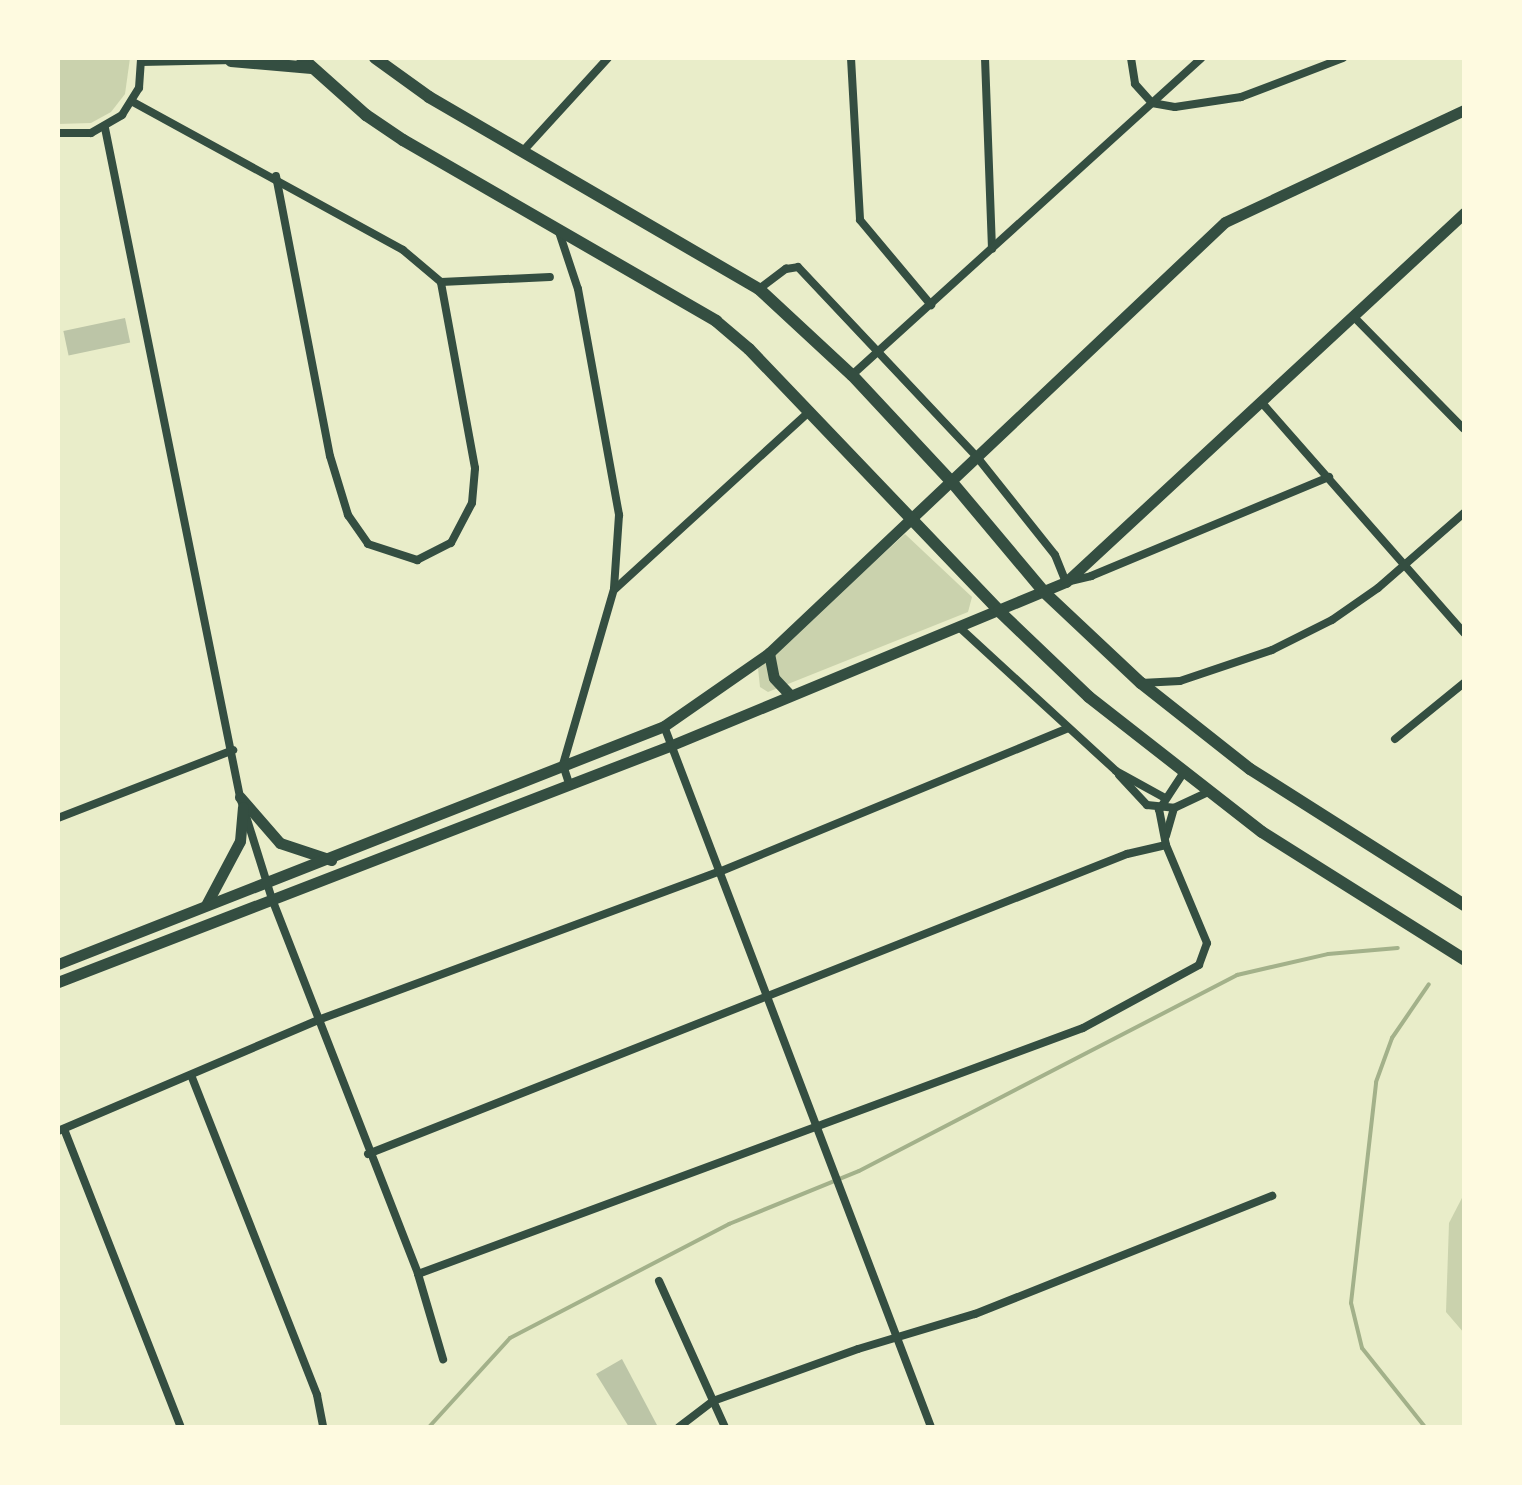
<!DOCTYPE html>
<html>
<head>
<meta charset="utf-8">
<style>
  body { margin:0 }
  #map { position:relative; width:1522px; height:1485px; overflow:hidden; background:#e9edc9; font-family:Ubuntu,sans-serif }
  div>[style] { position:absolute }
  .green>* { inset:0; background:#cad2ad }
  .stream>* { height:4px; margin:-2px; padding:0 2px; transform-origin:2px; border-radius:2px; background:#a3b18a }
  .building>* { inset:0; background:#bcc5a7; transform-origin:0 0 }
  .minor>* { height:8px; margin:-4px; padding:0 4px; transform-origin:4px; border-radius:4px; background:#344e41 }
  .tertiary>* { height:11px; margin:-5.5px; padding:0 5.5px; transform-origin:5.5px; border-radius:5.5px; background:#344e41 }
  .secondary>* { height:12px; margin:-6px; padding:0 6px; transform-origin:6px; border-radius:6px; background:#344e41 }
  span { translate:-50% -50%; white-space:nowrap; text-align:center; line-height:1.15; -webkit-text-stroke:6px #fefae0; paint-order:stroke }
  .frame { position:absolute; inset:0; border:60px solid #fefae0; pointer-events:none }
</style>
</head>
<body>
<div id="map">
  <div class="green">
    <i style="clip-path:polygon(58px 58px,130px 58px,125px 94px,111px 112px,91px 123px,58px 124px)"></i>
    <i style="clip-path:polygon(905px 534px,972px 597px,968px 612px,768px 692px,760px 687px,758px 668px)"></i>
    <i style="clip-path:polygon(1464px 1194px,1464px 1333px,1446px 1312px,1449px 1223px)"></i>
  </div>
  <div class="stream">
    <i style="left:429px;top:1427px;width:120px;rotate:-47.7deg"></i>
    <i style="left:510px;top:1338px;width:247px;rotate:-27.5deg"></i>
    <i style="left:729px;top:1224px;width:140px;rotate:-22.2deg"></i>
    <i style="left:859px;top:1171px;width:426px;rotate:-27.4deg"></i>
    <i style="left:1237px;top:975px;width:93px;rotate:-13deg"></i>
    <i style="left:1328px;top:954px;width:70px;rotate:-4.9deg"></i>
    <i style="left:1425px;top:1427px;width:101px;rotate:-128.6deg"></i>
    <i style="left:1362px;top:1348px;width:46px;rotate:-103.7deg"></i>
    <i style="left:1351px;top:1303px;width:222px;rotate:-83.5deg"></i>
    <i style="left:1376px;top:1082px;width:47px;rotate:-70deg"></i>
    <i style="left:1392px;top:1038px;width:65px;rotate:-55.6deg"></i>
  </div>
  <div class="building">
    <i style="left:125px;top:318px;width:25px;height:63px;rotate:78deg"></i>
    <i style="clip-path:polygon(622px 1359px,658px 1427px,629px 1427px,596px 1374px)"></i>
  </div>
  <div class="minor">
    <i style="left:851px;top:58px;width:162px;rotate:86.8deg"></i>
    <i style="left:860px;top:220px;width:111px;rotate:50.1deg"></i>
    <i style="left:985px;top:58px;width:191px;rotate:87.9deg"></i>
    <i style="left:1131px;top:58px;width:26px;rotate:81deg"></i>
    <i style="left:1135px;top:84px;width:25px;rotate:48deg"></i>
    <i style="left:141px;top:62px;width:93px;rotate:-1.2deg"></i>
    <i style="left:133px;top:102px;width:308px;rotate:28.7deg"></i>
    <i style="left:403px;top:250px;width:50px;rotate:40.1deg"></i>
    <i style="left:441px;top:282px;width:109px;rotate:-2.6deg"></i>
    <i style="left:1152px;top:103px;width:23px;rotate:10deg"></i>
    <i style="left:1175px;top:107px;width:67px;rotate:-8.6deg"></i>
    <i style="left:1241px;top:97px;width:109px;rotate:-20.9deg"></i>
    <i style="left:105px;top:128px;width:682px;rotate:78.59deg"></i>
    <i style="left:240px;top:797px;width:107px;rotate:72.6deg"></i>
    <i style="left:272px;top:899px;width:402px;rotate:68.7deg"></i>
    <i style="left:418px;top:1274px;width:89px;rotate:73.6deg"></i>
    <i style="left:58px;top:133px;width:33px"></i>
    <i style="left:91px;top:133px;width:36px;rotate:-30deg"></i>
    <i style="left:122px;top:115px;width:32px;rotate:-58deg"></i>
    <i style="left:139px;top:88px;width:30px;rotate:-86deg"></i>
    <i style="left:523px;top:151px;width:126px;rotate:-47.6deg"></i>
    <i style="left:276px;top:176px;width:285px;rotate:79.1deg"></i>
    <i style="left:330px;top:456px;width:62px;rotate:73deg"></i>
    <i style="left:348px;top:515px;width:35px;rotate:55deg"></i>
    <i style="left:368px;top:544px;width:52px;rotate:18.1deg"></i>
    <i style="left:417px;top:560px;width:38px;rotate:-27deg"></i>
    <i style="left:451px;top:543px;width:45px;rotate:-62.3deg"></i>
    <i style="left:472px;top:503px;width:35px;rotate:-85deg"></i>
    <i style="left:475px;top:468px;width:189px;rotate:-100.4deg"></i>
    <i style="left:559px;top:232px;width:60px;rotate:71.6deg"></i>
    <i style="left:578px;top:289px;width:230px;rotate:79.7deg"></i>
    <i style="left:619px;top:515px;width:74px;rotate:93.9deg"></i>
    <i style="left:614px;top:589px;width:183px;rotate:106.2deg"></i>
    <i style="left:563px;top:765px;width:19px;rotate:72deg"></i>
    <i style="left:759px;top:289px;width:34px;rotate:-37deg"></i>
    <i style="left:786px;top:269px;width:12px;rotate:-9deg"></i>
    <i style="left:798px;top:267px;width:261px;rotate:46.7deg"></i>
    <i style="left:977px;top:457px;width:125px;rotate:51.5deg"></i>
    <i style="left:1055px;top:555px;width:29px;rotate:68deg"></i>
    <i style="left:1066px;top:582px;width:26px;rotate:-13deg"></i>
    <i style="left:1091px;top:576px;width:258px;rotate:-22.6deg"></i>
    <i style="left:1353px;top:316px;width:158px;rotate:45.5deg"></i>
    <i style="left:852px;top:375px;width:471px;rotate:-42.2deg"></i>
    <i style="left:1263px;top:404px;width:305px;rotate:48.7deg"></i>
    <i style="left:615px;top:589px;width:264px;rotate:-42.4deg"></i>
    <i style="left:959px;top:627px;width:213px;rotate:42.5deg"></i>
    <i style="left:1116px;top:771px;width:56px;rotate:28.9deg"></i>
    <i style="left:1141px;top:683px;width:39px;rotate:-3deg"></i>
    <i style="left:1180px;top:681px;width:97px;rotate:-18.6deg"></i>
    <i style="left:1272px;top:650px;width:67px;rotate:-26.6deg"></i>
    <i style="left:1332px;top:620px;width:56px;rotate:-34.8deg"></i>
    <i style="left:1378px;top:588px;width:114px;rotate:-41.1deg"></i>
    <i style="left:664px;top:726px;width:750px;rotate:69.15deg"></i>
    <i style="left:1395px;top:739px;width:89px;rotate:-39.1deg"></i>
    <i style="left:1119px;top:775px;width:41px;rotate:47deg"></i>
    <i style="left:1147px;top:805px;width:27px;rotate:6deg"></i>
    <i style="left:58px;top:818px;width:188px;rotate:-21.2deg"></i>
    <i style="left:1166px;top:836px;width:29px;rotate:-74deg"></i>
    <i style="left:1174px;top:808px;width:38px;rotate:-25deg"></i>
    <i style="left:191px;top:1075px;width:344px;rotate:68.5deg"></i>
    <i style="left:317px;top:1395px;width:33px;rotate:79deg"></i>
    <i style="left:64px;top:1129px;width:320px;rotate:68.6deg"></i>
    <i style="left:58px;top:1131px;width:283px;rotate:-23.1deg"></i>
    <i style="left:318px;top:1020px;width:427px;rotate:-20.3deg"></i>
    <i style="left:719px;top:872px;width:378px;rotate:-22.4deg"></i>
    <i style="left:368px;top:1154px;width:816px;rotate:-21.57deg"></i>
    <i style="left:1127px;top:854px;width:40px;rotate:-13deg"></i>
    <i style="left:418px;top:1274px;width:709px;rotate:-20.3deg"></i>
    <i style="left:1083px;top:1028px;width:132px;rotate:-28.5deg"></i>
    <i style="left:1199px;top:965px;width:23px;rotate:-70deg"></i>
    <i style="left:1207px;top:943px;width:106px;rotate:-112.7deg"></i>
    <i style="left:1166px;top:845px;width:36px;rotate:-101deg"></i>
    <i style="left:1159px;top:810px;width:45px;rotate:-56.7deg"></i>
    <i style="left:659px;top:1281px;width:160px;rotate:65.7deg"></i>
    <i style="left:679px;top:1427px;width:43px;rotate:-37.4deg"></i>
    <i style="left:713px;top:1401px;width:154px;rotate:-19.7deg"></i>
    <i style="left:858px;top:1349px;width:122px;rotate:-16.7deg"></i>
    <i style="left:975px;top:1314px;width:320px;rotate:-21.7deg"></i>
  </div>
  <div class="tertiary">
    <i style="left:769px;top:653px;width:25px;rotate:79deg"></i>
    <i style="left:774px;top:678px;width:21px;rotate:47deg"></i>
    <i style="left:240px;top:797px;width:61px;rotate:49deg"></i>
    <i style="left:280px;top:843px;width:54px;rotate:18.4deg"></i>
    <i style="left:206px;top:905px;width:72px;rotate:-62deg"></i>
    <i style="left:240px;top:841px;width:34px;rotate:-85deg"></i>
    <i style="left:58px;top:964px;width:651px;rotate:-21.44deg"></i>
    <i style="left:664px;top:726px;width:128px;rotate:-34.8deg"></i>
    <i style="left:769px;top:653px;width:627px;rotate:-43.39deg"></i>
    <i style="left:1225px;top:222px;width:264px;rotate:-25.1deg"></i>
    <i style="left:58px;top:982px;width:658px;rotate:-21.11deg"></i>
    <i style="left:672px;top:745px;width:426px;rotate:-22.5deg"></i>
    <i style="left:1066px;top:582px;width:543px;rotate:-42.83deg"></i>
  </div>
  <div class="secondary">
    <i style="left:302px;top:58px;width:86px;rotate:41.7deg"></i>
    <i style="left:366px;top:115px;width:45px;rotate:34deg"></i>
    <i style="left:403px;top:140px;width:362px;rotate:30deg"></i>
    <i style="left:716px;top:321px;width:43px;rotate:40.3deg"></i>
    <i style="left:749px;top:349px;width:362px;rotate:46.3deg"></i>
    <i style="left:999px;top:611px;width:124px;rotate:43.7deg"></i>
    <i style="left:1089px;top:697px;width:219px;rotate:38deg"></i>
    <i style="left:1262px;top:832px;width:239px;rotate:32.2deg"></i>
    <i style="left:375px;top:58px;width:67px;rotate:35.8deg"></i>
    <i style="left:429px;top:97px;width:382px;rotate:30.2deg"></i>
    <i style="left:759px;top:289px;width:127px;rotate:42.8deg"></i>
    <i style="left:852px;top:375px;width:145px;rotate:47deg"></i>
    <i style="left:951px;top:481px;width:145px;rotate:50deg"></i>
    <i style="left:1044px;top:592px;width:133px;rotate:43.2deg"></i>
    <i style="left:1141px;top:683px;width:139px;rotate:38.3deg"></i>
    <i style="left:1250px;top:769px;width:254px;rotate:32.4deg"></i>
    <i style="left:231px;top:61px;width:81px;rotate:4.9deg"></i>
  </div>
  <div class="frame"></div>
</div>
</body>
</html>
